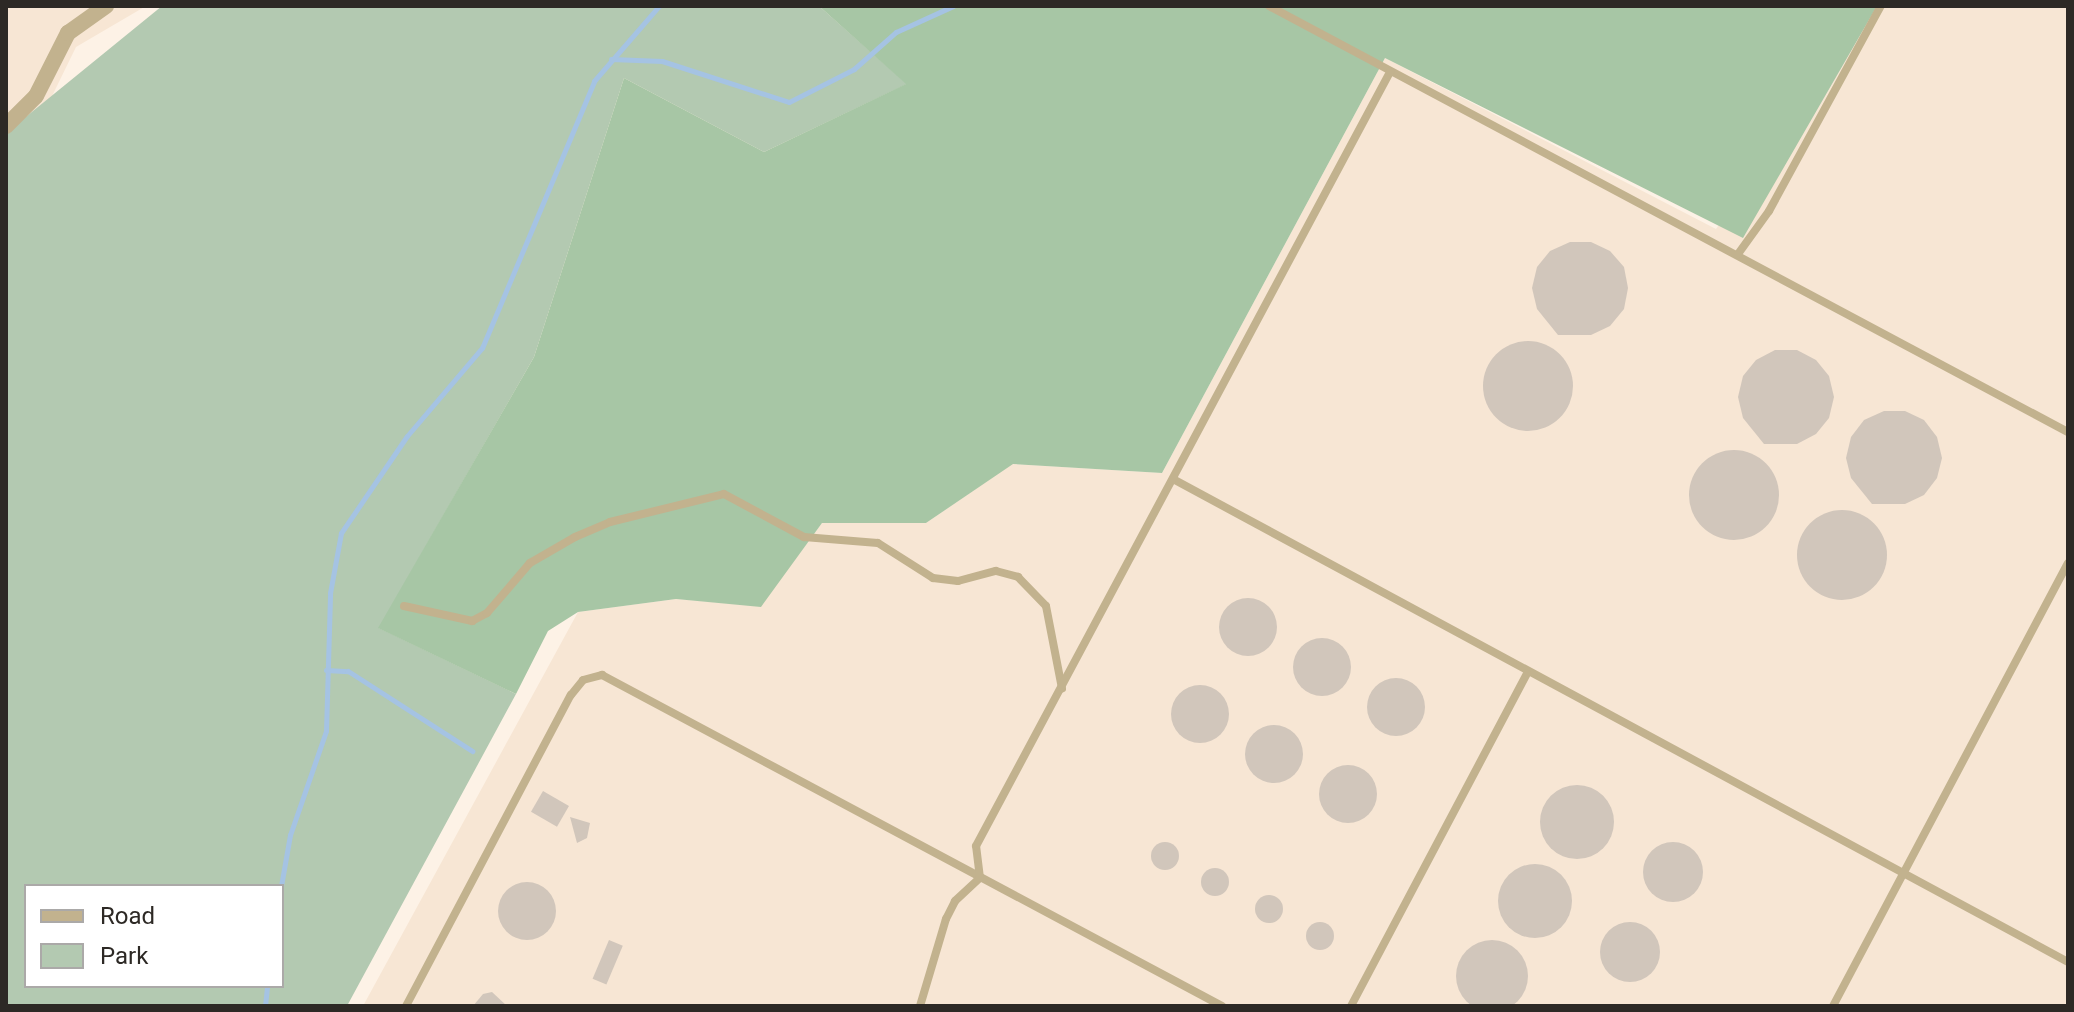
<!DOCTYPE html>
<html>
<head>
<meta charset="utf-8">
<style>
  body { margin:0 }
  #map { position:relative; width:2074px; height:1012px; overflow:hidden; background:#fdf2e6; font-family:Roboto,sans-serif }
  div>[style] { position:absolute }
  .built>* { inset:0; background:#f7e6d4 }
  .green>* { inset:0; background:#b3c9b1 }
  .forest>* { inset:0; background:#a7c6a5 }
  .stream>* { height:5px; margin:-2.5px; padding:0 2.5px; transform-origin:2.5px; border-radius:2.5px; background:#a5c3e3 }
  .building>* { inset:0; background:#d1c6bb; transform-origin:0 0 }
  .round { border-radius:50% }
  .service>* { height:8px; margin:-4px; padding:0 4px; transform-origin:4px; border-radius:4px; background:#c2b28e }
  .minor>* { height:16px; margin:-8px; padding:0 8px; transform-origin:8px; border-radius:8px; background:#c2b28e }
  span { translate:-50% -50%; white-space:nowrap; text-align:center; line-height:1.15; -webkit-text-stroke:6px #fff; paint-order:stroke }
  .frame { position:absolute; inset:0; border:8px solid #2d2925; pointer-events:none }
  .legend { position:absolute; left:24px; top:884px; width:260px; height:104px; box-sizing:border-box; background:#fff; border:2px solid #aba9a8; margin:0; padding:10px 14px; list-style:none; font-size:24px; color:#2d2925 }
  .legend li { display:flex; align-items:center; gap:16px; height:40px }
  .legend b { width:40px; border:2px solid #aba9a8 }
</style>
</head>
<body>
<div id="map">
  <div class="built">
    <i style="clip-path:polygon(6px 6px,146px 6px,76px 47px,34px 133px,6px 147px)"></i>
    <i style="clip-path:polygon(1877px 6px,2068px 6px,2068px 1006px,363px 1006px,578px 612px,676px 599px,760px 606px,822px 523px,926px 523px,1012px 464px,1162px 473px,1385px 58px,1716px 229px)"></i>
  </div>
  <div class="green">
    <i style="clip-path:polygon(evenodd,162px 6px,819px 6px,907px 84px,764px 152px,624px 78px,534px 357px,379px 628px,516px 694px,347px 1006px,6px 1006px,6px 133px,162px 6px,26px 886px,282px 886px,282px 986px,26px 986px,26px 886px)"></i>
  </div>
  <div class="forest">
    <i style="clip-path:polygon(819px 6px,1877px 6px,1743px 238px,1385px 58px,1162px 473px,1013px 464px,926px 523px,822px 523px,761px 607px,676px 599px,578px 612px,548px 631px,516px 694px,378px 628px,534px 357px,624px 78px,764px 152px,906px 84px)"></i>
  </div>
  <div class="stream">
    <i style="left:611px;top:59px;width:51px;rotate:2.2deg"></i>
    <i style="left:662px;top:61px;width:133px;rotate:17.9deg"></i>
    <i style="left:789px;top:102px;width:73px;rotate:-26.9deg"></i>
    <i style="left:854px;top:69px;width:56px;rotate:-41.4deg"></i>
    <i style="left:896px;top:32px;width:63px;rotate:-24.5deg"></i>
    <i style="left:326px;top:670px;width:22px;rotate:3deg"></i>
    <i style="left:348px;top:671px;width:148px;rotate:32.8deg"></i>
    <i style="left:281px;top:886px;width:52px;rotate:-80deg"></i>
    <i style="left:290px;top:835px;width:110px;rotate:-70.9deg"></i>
    <i style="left:326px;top:731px;width:138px;rotate:-88.3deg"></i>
    <i style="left:330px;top:593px;width:61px;rotate:-79.6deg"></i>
    <i style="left:341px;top:533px;width:117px;rotate:-55.8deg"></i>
    <i style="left:407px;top:436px;width:116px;rotate:-49.6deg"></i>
    <i style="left:482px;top:348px;width:290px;rotate:-67.2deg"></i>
    <i style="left:594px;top:81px;width:99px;rotate:-49.1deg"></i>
    <i style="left:265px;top:1006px;width:20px;rotate:-84deg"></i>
  </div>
  <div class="building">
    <i style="clip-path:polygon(1570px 242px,1591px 242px,1610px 251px,1624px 267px,1628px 288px,1624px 309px,1610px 326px,1591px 335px,1558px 335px,1537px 309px,1532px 288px,1537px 267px,1550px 251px)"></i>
    <i class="round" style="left:1483px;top:341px;width:90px;height:90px"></i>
    <i style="clip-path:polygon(1775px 350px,1797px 350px,1816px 360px,1829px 376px,1834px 397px,1829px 418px,1816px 434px,1797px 444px,1764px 444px,1743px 418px,1738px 397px,1743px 376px,1756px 360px)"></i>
    <i style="clip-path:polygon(1884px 411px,1905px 411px,1924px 420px,1937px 437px,1942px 458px,1937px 478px,1924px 495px,1905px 504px,1872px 504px,1851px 478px,1846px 458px,1851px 437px,1864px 420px)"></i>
    <i class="round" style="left:1689px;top:450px;width:90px;height:90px"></i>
    <i class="round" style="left:1797px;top:510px;width:90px;height:90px"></i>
    <i class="round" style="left:1219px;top:598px;width:58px;height:58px"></i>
    <i class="round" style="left:1293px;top:638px;width:58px;height:58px"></i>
    <i class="round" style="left:1367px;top:678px;width:58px;height:58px"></i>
    <i class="round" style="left:1171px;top:685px;width:58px;height:58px"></i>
    <i class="round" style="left:1245px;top:725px;width:58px;height:58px"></i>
    <i class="round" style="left:1319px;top:765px;width:58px;height:58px"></i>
    <i class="round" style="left:1540px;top:785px;width:74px;height:74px"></i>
    <i style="left:543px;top:791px;width:30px;height:24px;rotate:30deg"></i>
    <i style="clip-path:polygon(570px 817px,590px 823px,587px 838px,577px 843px)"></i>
    <i class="round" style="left:1643px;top:842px;width:60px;height:60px"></i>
    <i class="round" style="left:1151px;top:842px;width:28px;height:28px"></i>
    <i class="round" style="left:1498px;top:864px;width:74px;height:74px"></i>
    <i class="round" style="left:1201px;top:868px;width:28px;height:28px"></i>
    <i class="round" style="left:498px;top:882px;width:58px;height:58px"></i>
    <i class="round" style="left:1255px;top:895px;width:28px;height:28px"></i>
    <i class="round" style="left:1600px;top:922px;width:60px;height:60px"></i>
    <i class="round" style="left:1306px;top:922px;width:28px;height:28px"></i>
    <i style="left:609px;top:940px;width:15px;height:42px;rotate:23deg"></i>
    <i class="round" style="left:1456px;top:940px;width:72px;height:72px"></i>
    <i style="clip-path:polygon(492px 992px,507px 1006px,473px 1006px,483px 994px)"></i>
  </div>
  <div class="service">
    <i style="left:1269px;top:6px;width:905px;rotate:28.07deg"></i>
    <i style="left:1738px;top:254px;width:53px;rotate:-54.2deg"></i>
    <i style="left:1769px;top:211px;width:234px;rotate:-61.4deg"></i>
    <i style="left:1173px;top:479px;width:1017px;rotate:28.35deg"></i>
    <i style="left:404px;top:606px;width:70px;rotate:12.4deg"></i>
    <i style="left:472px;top:621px;width:17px;rotate:-28deg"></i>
    <i style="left:487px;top:613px;width:66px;rotate:-49.3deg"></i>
    <i style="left:530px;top:563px;width:52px;rotate:-30deg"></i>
    <i style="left:575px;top:537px;width:38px;rotate:-23deg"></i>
    <i style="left:610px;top:522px;width:117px;rotate:-13.8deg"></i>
    <i style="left:724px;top:494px;width:91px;rotate:28.3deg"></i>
    <i style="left:804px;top:537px;width:74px;rotate:4.6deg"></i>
    <i style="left:878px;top:543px;width:65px;rotate:32.5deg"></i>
    <i style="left:933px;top:578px;width:25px;rotate:7deg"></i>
    <i style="left:958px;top:581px;width:39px;rotate:-15deg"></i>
    <i style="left:996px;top:571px;width:23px;rotate:15deg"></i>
    <i style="left:1018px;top:577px;width:40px;rotate:46deg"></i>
    <i style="left:1046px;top:606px;width:84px;rotate:79deg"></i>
    <i style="left:406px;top:1006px;width:352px;rotate:-62.1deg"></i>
    <i style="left:571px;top:695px;width:19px;rotate:-51deg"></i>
    <i style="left:583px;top:680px;width:20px;rotate:-15deg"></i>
    <i style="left:602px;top:675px;width:703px;rotate:28.1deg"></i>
    <i style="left:920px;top:1006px;width:91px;rotate:-73.4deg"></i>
    <i style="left:946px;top:919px;width:20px;rotate:-63deg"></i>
    <i style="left:955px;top:901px;width:34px;rotate:-43deg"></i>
    <i style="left:980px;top:878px;width:32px;rotate:-97deg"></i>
    <i style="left:976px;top:846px;width:878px;rotate:-61.86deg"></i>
    <i style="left:1351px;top:1006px;width:376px;rotate:-62.1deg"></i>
    <i style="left:1833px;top:1006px;width:501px;rotate:-62.06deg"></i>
  </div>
  <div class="minor">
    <i style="left:6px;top:126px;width:42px;rotate:-45deg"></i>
    <i style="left:36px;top:96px;width:71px;rotate:-63.1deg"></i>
    <i style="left:68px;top:33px;width:47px;rotate:-35.4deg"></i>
  </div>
  <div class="frame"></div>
  <ul class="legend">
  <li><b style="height:10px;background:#c2b28e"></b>Road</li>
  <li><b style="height:22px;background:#b3c9b1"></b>Park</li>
  </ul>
</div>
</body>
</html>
